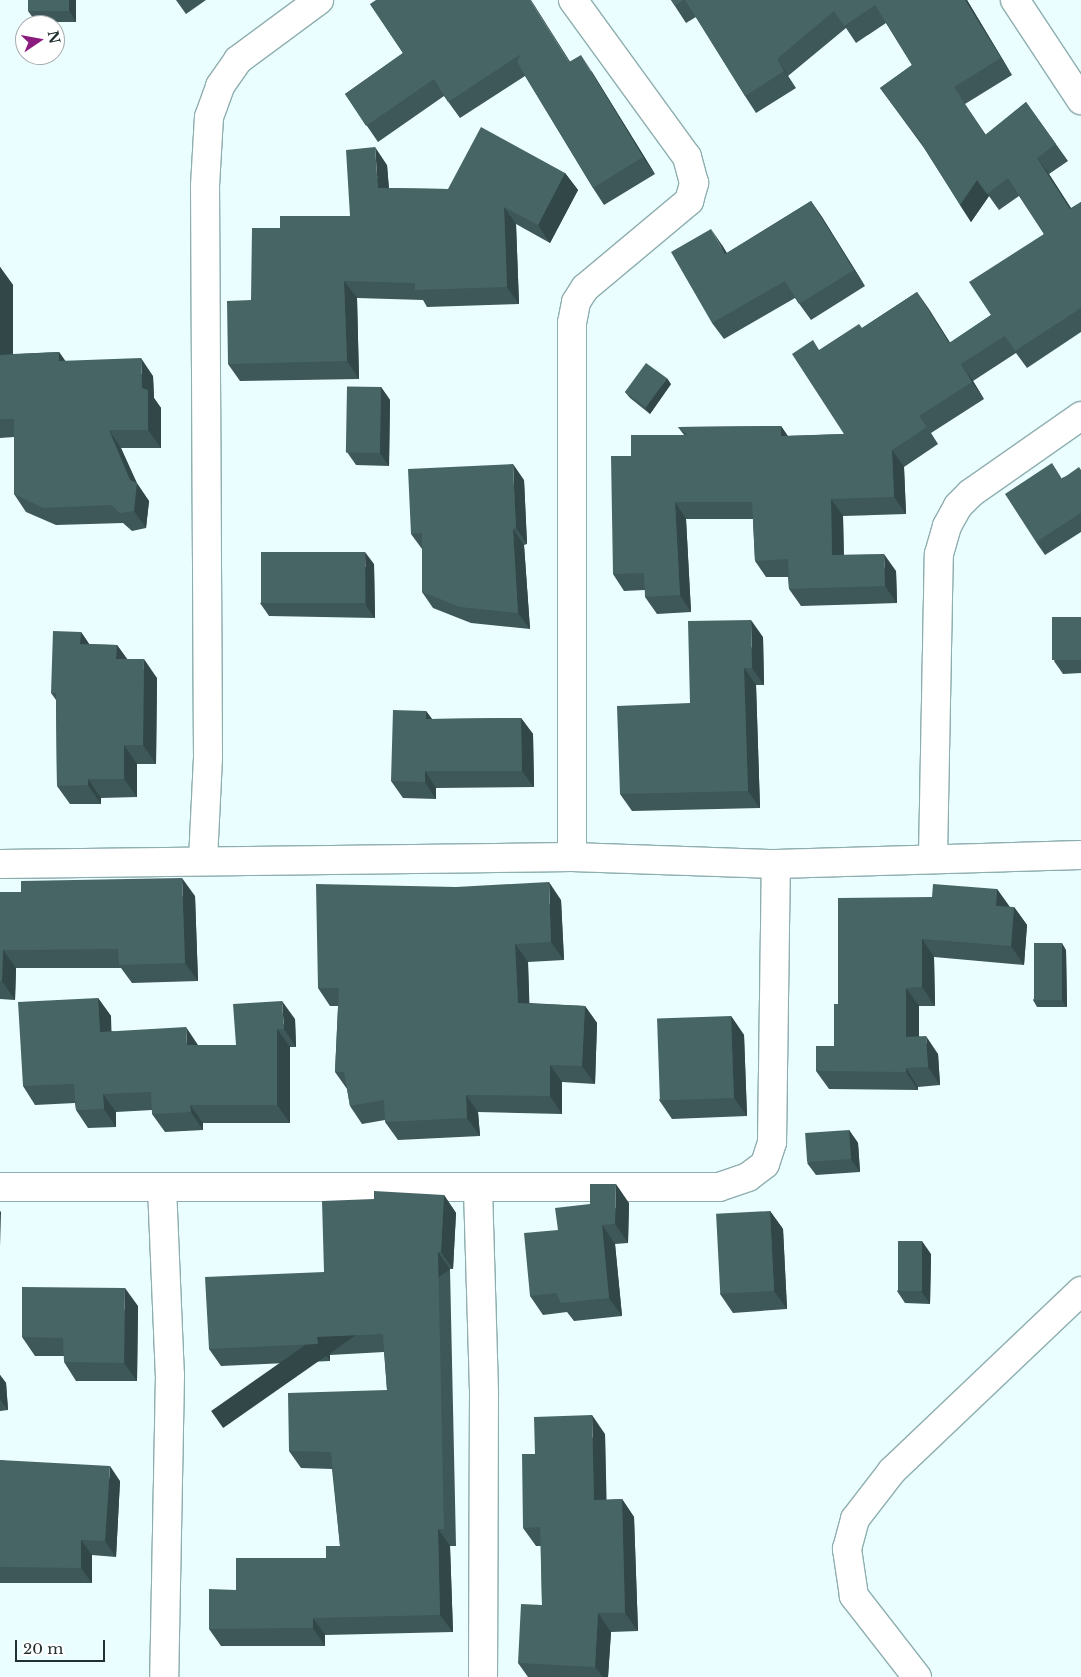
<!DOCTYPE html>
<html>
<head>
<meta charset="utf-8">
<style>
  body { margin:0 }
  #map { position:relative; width:1081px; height:1677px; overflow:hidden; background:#eafeff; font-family:"Libre Baskerville",serif }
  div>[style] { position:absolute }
  .roads { filter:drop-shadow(1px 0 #8faeaf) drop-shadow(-1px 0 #8faeaf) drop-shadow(0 1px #8faeaf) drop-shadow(0 -1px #8faeaf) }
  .minor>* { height:28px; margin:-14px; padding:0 14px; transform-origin:14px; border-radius:14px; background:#fff }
  .wall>* { inset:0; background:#3e5758 }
  .shaded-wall>* { inset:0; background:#324747; transform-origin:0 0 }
  .building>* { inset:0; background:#486566; transform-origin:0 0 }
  span { translate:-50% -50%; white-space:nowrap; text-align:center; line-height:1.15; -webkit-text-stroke:5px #fff; paint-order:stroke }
  .north { position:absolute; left:15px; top:15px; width:50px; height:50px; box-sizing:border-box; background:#fff; border:1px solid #a7acad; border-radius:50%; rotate:78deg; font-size:14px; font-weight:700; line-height:20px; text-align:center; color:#233031 }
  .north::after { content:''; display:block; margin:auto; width:18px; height:22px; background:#8b1b7e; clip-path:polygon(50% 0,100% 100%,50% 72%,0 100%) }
  .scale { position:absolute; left:15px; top:1640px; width:90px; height:22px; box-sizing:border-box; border:2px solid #233031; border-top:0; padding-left:6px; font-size:15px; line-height:18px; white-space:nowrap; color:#233031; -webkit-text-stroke:4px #fff; paint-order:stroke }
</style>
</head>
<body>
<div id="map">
  <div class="roads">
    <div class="minor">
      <i style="left:1015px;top:0;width:120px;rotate:56.6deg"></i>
      <i style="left:572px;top:857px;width:534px;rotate:-90deg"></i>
      <i style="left:572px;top:323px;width:21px;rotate:-79deg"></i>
      <i style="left:576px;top:302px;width:17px;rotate:-57deg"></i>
      <i style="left:585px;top:288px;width:136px;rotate:-39.9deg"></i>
      <i style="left:689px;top:201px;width:19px;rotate:-74deg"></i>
      <i style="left:694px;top:183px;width:27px;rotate:-105deg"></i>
      <i style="left:687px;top:157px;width:194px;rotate:-126deg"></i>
      <i style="left:933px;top:857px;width:303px;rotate:-88.9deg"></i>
      <i style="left:939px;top:554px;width:29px;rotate:-74deg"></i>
      <i style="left:947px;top:526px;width:23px;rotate:-61deg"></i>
      <i style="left:958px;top:506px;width:18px;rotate:-45deg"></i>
      <i style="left:971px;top:493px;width:134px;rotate:-35deg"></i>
      <i style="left:203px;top:860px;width:104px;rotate:-87.2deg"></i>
      <i style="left:208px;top:756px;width:570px;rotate:-90.3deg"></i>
      <i style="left:205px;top:186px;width:69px;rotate:-86.7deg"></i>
      <i style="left:209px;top:117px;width:33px;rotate:-70deg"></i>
      <i style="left:220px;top:86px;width:32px;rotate:-55deg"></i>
      <i style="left:238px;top:60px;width:101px;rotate:-36.5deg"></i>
      <i style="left:0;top:864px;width:572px;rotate:-0.7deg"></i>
      <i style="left:572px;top:857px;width:204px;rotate:2deg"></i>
      <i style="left:776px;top:864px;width:305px;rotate:-1.7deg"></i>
      <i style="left:0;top:1187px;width:719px"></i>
      <i style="left:719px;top:1187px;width:31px;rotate:-19deg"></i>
      <i style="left:748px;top:1177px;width:21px;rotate:-37deg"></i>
      <i style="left:765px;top:1164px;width:23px;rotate:-72deg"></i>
      <i style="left:772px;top:1142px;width:278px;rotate:-89.2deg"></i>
      <i style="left:162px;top:1187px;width:188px;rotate:87.6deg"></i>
      <i style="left:170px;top:1375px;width:302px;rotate:91.1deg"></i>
      <i style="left:478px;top:1189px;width:205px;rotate:88.3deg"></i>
      <i style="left:484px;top:1394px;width:283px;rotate:90.2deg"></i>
      <i style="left:917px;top:1677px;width:103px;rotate:-127.9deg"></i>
      <i style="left:854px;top:1596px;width:48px;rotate:-98.5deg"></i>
      <i style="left:847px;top:1549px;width:31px;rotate:-75deg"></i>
      <i style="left:855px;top:1519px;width:61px;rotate:-52.4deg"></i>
      <i style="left:892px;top:1471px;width:261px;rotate:-43.6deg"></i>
    </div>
  </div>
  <div class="wall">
    <i style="clip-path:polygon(76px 0,76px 22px,36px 22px,28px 11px)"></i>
    <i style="clip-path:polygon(176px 0,206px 0,186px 14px)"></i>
    <i style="clip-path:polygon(671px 0,967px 0,1012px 75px,965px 104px,986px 135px,1026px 102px,1068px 161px,1049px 174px,1071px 208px,1081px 202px,1081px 332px,1027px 368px,1016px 353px,973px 381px,984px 399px,931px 433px,938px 444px,904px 467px,906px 514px,843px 516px,844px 555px,896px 571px,897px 603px,801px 606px,789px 589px,788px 577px,766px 577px,755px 561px,753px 519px,686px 519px,691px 612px,657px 614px,645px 597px,645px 590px,624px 591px,613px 574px,631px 456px,684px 435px,678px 427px,781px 426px,788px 436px,844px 434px,820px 350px,862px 328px,917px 292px,950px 343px,991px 315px,1044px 234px,1019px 196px,999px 210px,989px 196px,971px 222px,924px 148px,880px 88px,912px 65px,886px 23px,856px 43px,846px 28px,788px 76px,796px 88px,756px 113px,745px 96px,696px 17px,686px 23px)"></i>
    <i style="clip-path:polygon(370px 4px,570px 62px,592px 72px,655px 174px,604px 205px,593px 188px,525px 76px,460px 118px,444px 96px,378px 142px,345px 94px,403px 53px)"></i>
    <i style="clip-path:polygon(387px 165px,389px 188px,448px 189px,565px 173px,578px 190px,550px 243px,516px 224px,519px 304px,427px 307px,423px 300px,357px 298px,359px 379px,240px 381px,228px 364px,251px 300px,280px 228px,350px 216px)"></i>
    <i style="clip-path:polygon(811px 201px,822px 217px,865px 286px,811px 320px,795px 298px,724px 339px,712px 323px,722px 245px,727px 253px)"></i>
    <i style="clip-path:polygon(0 267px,13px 285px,13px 354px,59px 352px,65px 361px,153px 376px,154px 398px,161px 408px,161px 448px,121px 448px,136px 483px,149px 501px,146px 528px,132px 531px,123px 523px,56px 525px,26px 512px,14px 494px,14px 437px,0 438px)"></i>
    <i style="clip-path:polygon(671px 384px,650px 414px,630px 398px,625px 392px)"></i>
    <i style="clip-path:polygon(381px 387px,390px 400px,389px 466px,356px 465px,347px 452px)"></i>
    <i style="clip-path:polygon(1081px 470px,1081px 532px,1045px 555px,1036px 542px,1062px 478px)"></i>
    <i style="clip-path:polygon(524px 480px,527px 544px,524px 545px,530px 629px,471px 623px,433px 608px,422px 592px,422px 549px,411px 534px)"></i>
    <i style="clip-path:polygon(374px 564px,375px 618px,269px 616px,260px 603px)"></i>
    <i style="clip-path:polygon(1081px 617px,1081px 673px,1063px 674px,1054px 661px)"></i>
    <i style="clip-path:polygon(81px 632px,89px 644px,117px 645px,127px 659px,157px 678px,156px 764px,137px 764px,137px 797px,101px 798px,101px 804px,70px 804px,57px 786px,56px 700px,51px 693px)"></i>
    <i style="clip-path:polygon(763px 637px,764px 685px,756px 685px,760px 808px,632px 811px,620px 794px,690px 703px)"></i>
    <i style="clip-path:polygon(426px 711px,432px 719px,521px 718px,533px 734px,534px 787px,436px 788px,436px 799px,403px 798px,391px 781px)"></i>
    <i style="clip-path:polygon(997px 889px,1009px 907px,1014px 907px,1027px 925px,1024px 965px,934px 957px,935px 1006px,919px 1006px,919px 1036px,938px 1054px,940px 1085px,918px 1087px,918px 1090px,829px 1089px,816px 1071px,834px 1046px,838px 1004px,932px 897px)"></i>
    <i style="clip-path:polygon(0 892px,195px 896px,198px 981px,132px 983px,121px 968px,16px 968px,15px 1000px,0 999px)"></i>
    <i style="clip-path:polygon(561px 900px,564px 960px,528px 962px,529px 1003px,585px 1006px,597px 1023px,595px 1084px,562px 1082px,562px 1114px,478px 1112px,480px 1136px,398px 1140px,385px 1122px,385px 1120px,362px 1124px,350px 1106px,347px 1089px,335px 1072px,338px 1006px,330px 1006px,318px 988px)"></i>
    <i style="clip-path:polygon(1066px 950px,1067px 1007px,1037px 1007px,1033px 1000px)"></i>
    <i style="clip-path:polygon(98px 998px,111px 1016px,111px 1031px,198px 1045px,236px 1045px,295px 1019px,296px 1047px,290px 1047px,290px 1123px,203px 1123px,203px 1130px,165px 1132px,152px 1114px,152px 1110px,116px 1112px,116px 1127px,88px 1128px,76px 1110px,75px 1103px,35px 1105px,23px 1086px)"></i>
    <i style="clip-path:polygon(731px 1016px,744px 1035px,747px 1116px,672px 1119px,659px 1100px)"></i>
    <i style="clip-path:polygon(849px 1130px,858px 1143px,860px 1172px,816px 1175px,807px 1163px)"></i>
    <i style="clip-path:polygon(444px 1195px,456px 1213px,453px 1269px,450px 1269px,456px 1546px,450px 1546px,453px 1632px,325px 1635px,325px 1646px,221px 1646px,209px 1629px,236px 1590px,326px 1558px,340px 1546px,332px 1469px,301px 1468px,289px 1451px,387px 1390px,384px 1352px,330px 1355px,330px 1361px,221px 1366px,209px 1349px,324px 1272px,374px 1199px)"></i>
    <i style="clip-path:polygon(629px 1203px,628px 1243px,615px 1244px,622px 1316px,574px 1321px,567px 1312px,543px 1315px,530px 1296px,558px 1230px)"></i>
    <i style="clip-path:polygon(770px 1211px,783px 1229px,787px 1309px,733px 1313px,720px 1294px)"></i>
    <i style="clip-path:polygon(931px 1254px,930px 1304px,905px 1303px,897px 1291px)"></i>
    <i style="clip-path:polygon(138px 1306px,137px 1381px,76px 1381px,64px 1362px,64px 1356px,35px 1356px,22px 1337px)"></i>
    <i style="clip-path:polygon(0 1375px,6px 1383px,8px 1410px,0 1411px)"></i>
    <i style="clip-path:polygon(605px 1434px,606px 1500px,622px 1499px,634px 1517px,638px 1631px,611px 1632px,608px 1677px,528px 1677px,518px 1663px,542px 1605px,541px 1546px,536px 1546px,523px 1528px,535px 1454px)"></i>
    <i style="clip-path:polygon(0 1460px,120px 1481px,116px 1557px,92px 1555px,92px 1583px,0 1583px)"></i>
  </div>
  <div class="shaded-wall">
    <i style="clip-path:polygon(69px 0,76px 0,76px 22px,69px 10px)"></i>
    <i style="clip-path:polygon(530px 0,531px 0,581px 79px,569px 62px)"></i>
    <i style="clip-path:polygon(965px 0,967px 0,1012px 75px,1001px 58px)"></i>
    <i style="clip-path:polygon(581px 55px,592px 72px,655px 174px,643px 157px)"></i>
    <i style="clip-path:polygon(777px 59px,788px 76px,796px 88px,784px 71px)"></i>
    <i style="clip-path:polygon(375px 147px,387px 165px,390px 205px,378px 188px)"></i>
    <i style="clip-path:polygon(1037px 158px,1049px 174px,1081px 224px,1070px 209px)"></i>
    <i style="clip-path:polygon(565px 173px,578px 190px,550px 243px,538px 225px)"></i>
    <i style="clip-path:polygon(977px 180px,989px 196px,971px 222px,960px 205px)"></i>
    <i style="clip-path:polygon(811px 201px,822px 217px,865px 286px,854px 270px)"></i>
    <i style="clip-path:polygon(504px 207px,516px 224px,519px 304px,507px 287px)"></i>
    <i style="clip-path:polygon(711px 229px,722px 245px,736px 270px,725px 254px)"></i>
    <i style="clip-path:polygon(0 267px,13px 285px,13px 373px,0 355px)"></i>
    <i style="clip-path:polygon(344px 281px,357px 298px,359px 379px,347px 361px)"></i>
    <i style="clip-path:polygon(917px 292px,929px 309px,961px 360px,949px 343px)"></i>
    <i style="clip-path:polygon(59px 352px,72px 370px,59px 361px)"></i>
    <i style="clip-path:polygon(141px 358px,153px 376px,154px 398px,161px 408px,161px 448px,148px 430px,142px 388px)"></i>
    <i style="clip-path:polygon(961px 364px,973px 381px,984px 399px,972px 382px)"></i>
    <i style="clip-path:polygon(667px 378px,671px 384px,650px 414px,645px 407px)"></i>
    <i style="clip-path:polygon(381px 387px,390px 400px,389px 466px,380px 453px)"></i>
    <i style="clip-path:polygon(781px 426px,792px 443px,781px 436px)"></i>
    <i style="clip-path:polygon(109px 430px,121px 448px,137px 483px,149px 501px,146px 528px,134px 511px,130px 480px)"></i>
    <i style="clip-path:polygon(892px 450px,904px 467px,906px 514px,894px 497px)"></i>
    <i style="clip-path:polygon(513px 464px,524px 480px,527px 544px,516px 528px)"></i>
    <i style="clip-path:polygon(831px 499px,843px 516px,844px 572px,832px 555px)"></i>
    <i style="clip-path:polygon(675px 502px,686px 519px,691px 612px,680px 595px)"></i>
    <i style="clip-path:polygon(513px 529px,524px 545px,530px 629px,518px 613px)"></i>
    <i style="clip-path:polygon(365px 552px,374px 564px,375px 618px,366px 606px)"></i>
    <i style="clip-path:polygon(884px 554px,896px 571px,897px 603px,885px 586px)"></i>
    <i style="clip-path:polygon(751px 620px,763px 637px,764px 685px,752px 668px)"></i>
    <i style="clip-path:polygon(81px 632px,94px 651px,80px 644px)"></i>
    <i style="clip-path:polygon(117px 645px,130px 663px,116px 659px)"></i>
    <i style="clip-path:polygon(144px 659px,157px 678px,156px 764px,143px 745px)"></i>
    <i style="clip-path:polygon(744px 668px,756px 685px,760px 808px,748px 791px)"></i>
    <i style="clip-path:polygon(426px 711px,438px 727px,426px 719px)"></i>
    <i style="clip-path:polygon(521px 718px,533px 734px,534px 787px,522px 771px)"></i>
    <i style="clip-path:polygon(124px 745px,137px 764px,137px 797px,124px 779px)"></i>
    <i style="clip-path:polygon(425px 771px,436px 788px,436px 799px,425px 782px)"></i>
    <i style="clip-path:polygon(88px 779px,101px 798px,101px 804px,88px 785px)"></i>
    <i style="clip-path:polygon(182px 878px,195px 896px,198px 981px,185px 963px)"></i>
    <i style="clip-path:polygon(549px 882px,561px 900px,564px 960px,551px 942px)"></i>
    <i style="clip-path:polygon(997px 889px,1010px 907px,996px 906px)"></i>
    <i style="clip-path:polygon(1014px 907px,1027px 925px,1024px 965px,1011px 946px)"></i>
    <i style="clip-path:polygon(922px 939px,934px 957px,935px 1006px,922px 987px)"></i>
    <i style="clip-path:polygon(1062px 943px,1066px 950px,1067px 1007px,1062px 1001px)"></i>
    <i style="clip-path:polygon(515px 944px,528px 962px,530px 1020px,518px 1003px)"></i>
    <i style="clip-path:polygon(3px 950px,16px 968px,15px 1000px,2px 981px)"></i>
    <i style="clip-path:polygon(906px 988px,919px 1006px,919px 1055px,906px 1037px)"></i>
    <i style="clip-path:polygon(98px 998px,111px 1016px,112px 1050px,100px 1032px)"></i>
    <i style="clip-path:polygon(282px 1001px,295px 1019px,296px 1047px,284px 1029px)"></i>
    <i style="clip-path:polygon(585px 1006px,597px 1023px,595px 1084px,582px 1066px)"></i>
    <i style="clip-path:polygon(731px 1016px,744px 1035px,747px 1116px,734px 1098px)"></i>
    <i style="clip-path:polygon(186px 1027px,198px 1045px,187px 1045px)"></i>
    <i style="clip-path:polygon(277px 1029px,290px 1047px,290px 1123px,277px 1105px)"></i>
    <i style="clip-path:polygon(926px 1036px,938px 1054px,940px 1085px,928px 1067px)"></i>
    <i style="clip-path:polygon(550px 1065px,562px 1082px,562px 1114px,550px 1096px)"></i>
    <i style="clip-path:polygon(906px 1068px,918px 1087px,918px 1090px,906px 1072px)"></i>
    <i style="clip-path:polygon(103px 1094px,116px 1112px,116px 1127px,104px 1109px)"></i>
    <i style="clip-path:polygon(466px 1095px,478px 1112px,480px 1136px,467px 1118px)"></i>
    <i style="clip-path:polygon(190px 1105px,203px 1123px,203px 1130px,191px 1112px)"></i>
    <i style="clip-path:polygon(849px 1130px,858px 1143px,860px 1172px,851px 1159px)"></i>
    <i style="clip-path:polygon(616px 1184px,629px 1203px,628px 1243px,615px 1224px)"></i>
    <i style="clip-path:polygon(444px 1195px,456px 1213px,453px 1269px,441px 1252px)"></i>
    <i style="clip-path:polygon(0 1211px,1px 1212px,0 1247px)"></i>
    <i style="clip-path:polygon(770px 1211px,783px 1229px,787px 1309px,774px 1291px)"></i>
    <i style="clip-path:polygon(602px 1225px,615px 1244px,622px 1316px,609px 1298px)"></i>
    <i style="clip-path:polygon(922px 1241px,931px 1254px,930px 1304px,921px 1291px)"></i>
    <i style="left:438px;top:1252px;width:21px;height:277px;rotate:55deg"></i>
    <i style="clip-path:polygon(125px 1288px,138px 1306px,137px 1381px,124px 1363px)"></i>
    <i style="clip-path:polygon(317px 1337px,330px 1355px,330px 1361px,318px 1344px)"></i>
    <i style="clip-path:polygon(0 1375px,6px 1383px,8px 1410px,0 1399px)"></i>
    <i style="clip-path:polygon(592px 1415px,605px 1434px,607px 1518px,594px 1500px)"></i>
    <i style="clip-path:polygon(110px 1466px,120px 1481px,116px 1557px,105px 1541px)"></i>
    <i style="clip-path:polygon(622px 1499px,634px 1517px,638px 1631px,625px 1613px)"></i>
    <i style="clip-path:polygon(438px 1529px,450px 1546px,453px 1632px,440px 1615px)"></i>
    <i style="clip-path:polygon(81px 1540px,92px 1555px,92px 1583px,81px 1568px)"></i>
    <i style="clip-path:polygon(598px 1613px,611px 1632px,608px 1677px,603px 1677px,595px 1667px)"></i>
    <i style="clip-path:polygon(313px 1618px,325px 1635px,325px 1646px,313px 1628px)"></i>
  </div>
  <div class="building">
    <i style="left:28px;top:0;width:41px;height:11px"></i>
    <i style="clip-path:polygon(376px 0,530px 0,569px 62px,581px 55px,643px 157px,593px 188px,517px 62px,521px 54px,448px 102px,434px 79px,366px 126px,345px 94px,403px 53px,370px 4px)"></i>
    <i style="clip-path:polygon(671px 0,683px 0,675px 6px)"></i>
    <i style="clip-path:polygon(685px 0,965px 0,1001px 58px,954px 87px,985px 135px,1026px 102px,1056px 144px,1037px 158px,1070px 209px,1081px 202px,1081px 308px,1015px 351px,1005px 336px,961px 364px,972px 382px,919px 416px,927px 427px,892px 450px,894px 497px,831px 499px,832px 555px,884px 554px,885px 586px,789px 589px,788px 559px,755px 561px,752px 502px,675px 502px,680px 595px,645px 597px,644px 573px,613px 574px,611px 456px,631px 456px,631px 435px,688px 435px,678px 427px,781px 426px,781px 436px,844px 434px,792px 354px,813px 340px,819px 350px,859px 324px,862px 328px,917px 292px,949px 343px,991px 315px,969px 282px,1044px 234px,1008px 178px,987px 194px,977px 180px,960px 205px,920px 141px,880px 88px,912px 65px,875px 5px,844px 26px,834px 11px,777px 59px,784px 71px,745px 96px)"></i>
    <i style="clip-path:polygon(481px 127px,565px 173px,538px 225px,504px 207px,507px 287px,415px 290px,415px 283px,344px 281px,347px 361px,228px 364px,227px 301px,251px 300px,252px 228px,280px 228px,280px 216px,350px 216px,346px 150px,375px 147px,378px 188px,448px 189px)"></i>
    <i style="clip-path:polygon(811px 201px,854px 270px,799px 304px,785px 281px,712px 323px,671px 252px,711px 229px,725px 254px)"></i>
    <i style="clip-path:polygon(0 267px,0 355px,59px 352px,59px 361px,141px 358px,142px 388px,148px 390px,148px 430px,109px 430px,130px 480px,137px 483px,134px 511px,120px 513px,111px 505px,43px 508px,14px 494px,14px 419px,0 419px)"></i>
    <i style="left:646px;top:363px;width:26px;height:36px;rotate:36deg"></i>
    <i style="left:381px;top:387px;width:66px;height:34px;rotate:91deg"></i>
    <i style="clip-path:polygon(1052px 463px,1062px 479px,1079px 467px,1081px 470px,1081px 513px,1036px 542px,1005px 494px)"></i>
    <i style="clip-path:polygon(513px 464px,516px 528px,513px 529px,518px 613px,460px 607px,422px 592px,422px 533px,411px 534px,408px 469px)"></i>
    <i style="left:261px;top:552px;width:104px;height:51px"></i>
    <i style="left:1081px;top:617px;width:43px;height:29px;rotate:90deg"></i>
    <i style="clip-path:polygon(751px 620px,752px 668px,744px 668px,748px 791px,620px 794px,617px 706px,690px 703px,688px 621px)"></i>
    <i style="clip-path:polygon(53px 631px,81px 632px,80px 644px,117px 645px,116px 659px,144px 659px,143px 745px,124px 745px,124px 779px,88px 779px,88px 785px,57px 786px,56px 693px,51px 693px)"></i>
    <i style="clip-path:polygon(393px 710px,426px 711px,426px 719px,521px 718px,522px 771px,425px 771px,425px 782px,391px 781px)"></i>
    <i style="clip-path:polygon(182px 878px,185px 963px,119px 965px,118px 949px,3px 950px,2px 981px,0 981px,0 892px,21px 892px,21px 881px)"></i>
    <i style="clip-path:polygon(549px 882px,551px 942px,515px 944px,518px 1003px,585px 1006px,582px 1066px,550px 1065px,550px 1096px,466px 1095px,467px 1118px,385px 1122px,384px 1100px,350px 1106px,344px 1072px,335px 1072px,339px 988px,318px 988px,316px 884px,456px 887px)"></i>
    <i style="clip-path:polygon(933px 884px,997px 889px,996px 906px,1014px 907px,1011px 946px,922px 939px,922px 987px,906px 988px,906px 1037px,926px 1036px,928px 1067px,906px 1068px,906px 1072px,816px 1071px,816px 1046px,834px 1046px,834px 1004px,838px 1004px,838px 898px,932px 897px)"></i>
    <i style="left:1034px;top:943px;width:28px;height:57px"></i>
    <i style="clip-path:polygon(98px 998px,100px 1032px,186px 1027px,187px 1045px,236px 1045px,233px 1004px,282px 1001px,284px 1029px,277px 1029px,277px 1105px,190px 1105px,191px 1112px,152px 1114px,151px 1092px,103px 1094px,104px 1109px,76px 1110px,74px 1084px,23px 1086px,18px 1002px)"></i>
    <i style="left:731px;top:1016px;width:82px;height:74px;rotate:88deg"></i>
    <i style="left:849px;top:1130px;width:29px;height:44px;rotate:86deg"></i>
    <i style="clip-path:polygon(590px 1184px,616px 1184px,615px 1224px,602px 1225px,609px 1298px,561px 1303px,556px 1293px,530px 1296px,524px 1233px,558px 1230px,555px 1208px,590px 1204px)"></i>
    <i style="clip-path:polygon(374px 1191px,444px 1195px,441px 1252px,438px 1252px,444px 1529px,438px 1529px,440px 1615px,313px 1618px,313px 1628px,209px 1629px,209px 1589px,236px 1590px,236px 1558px,326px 1558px,326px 1546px,340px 1546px,331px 1452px,289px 1451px,288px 1393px,387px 1390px,383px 1334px,317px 1337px,318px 1344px,209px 1349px,205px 1277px,324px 1272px,322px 1201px,374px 1199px)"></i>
    <i style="left:770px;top:1211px;width:80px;height:54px;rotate:87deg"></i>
    <i style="left:898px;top:1241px;width:24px;height:50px"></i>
    <i style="clip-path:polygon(22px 1287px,125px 1288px,124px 1363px,64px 1362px,63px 1338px,22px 1337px)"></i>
    <i style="clip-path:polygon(592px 1415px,594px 1500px,622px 1499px,625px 1613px,598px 1613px,595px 1667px,518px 1663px,521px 1604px,542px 1605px,540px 1527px,523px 1528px,522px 1454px,535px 1454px,534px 1417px)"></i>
    <i style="clip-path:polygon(0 1460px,110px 1466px,105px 1541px,81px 1540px,81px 1568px,0 1567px)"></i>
  </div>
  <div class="north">N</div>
  <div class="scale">20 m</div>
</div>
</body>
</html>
